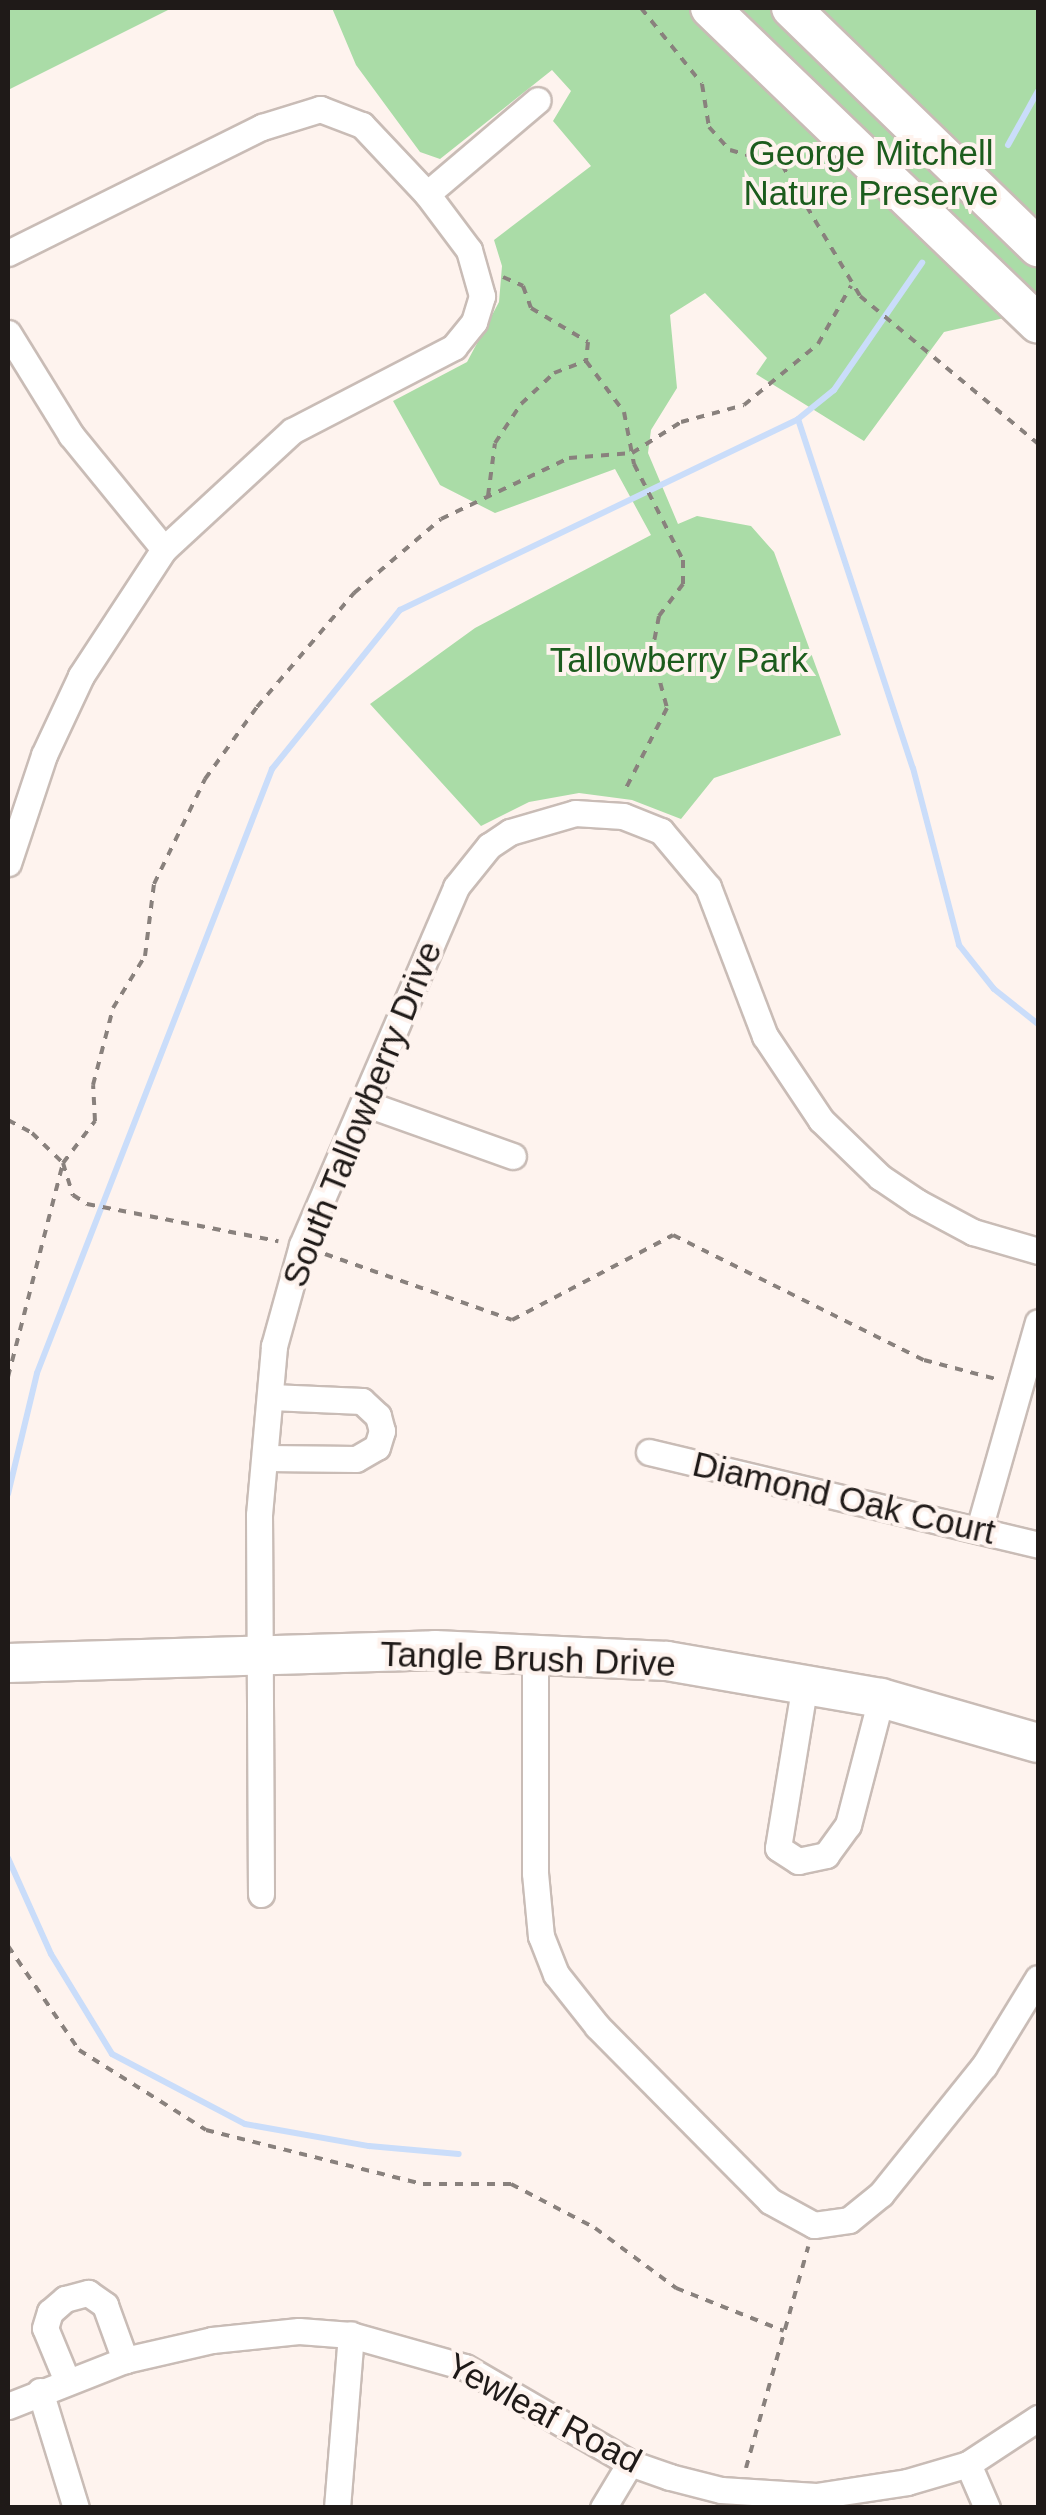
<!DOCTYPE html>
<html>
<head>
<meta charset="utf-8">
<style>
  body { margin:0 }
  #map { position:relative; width:1046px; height:2515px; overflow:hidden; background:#fef3ee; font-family:Arial,sans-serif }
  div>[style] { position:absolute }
  .green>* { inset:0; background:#aadca7 }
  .stream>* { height:6px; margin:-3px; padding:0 3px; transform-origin:3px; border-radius:3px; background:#caddfa }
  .path>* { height:4px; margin-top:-2px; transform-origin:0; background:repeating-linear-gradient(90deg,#89817d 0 8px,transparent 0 16px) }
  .roads { filter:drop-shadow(2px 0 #c9bcb6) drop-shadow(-2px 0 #c9bcb6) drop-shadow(0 2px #c9bcb6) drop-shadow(0 -2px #c9bcb6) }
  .street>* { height:25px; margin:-12.5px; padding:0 12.5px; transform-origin:12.5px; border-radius:12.5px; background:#fff }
  .secondary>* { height:38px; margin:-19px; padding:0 19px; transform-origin:19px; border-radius:19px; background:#fff }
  span { translate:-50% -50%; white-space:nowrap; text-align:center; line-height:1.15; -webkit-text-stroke:8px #fef3ee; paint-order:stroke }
  .park-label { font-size:35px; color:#1c5c1d }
  .street-label { font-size:35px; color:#1f1a18 }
  .frame { position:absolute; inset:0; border:10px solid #1f1a18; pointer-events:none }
</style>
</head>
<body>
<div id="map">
  <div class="green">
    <i style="clip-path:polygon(8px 8px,172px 8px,8px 90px)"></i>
    <i style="clip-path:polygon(332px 8px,1038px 8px,1038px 310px,944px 332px,864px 441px,756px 374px,767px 358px,705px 293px,670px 315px,677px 388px,651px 430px,648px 453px,678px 524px,697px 516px,751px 526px,774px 552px,841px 735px,714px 778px,681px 819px,632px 800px,579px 793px,529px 802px,481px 826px,370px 704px,475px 628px,651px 535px,615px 469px,495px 513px,440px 485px,393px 401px,467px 362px,499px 302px,502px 266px,494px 240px,591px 166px,553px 121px,571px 91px,552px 70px,440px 159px,420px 152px,356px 65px)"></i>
  </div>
  <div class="stream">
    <i style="left:1008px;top:145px;width:62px;rotate:-60.9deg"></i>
    <i style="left:798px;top:419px;width:367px;rotate:71.8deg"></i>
    <i style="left:913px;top:768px;width:183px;rotate:75.4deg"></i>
    <i style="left:959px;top:945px;width:56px;rotate:51.5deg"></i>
    <i style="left:994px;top:989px;width:56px;rotate:38.5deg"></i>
    <i style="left:8px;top:1494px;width:124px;rotate:-76.5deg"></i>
    <i style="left:37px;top:1373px;width:648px;rotate:-68.74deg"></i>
    <i style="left:272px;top:769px;width:204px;rotate:-51.2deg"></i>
    <i style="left:400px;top:610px;width:441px;rotate:-25.6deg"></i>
    <i style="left:798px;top:419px;width:46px;rotate:-38.9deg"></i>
    <i style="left:834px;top:390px;width:155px;rotate:-55.3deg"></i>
    <i style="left:8px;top:1858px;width:105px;rotate:65.9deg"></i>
    <i style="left:51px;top:1954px;width:117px;rotate:58.6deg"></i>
    <i style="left:112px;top:2054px;width:150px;rotate:27.8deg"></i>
    <i style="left:245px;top:2124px;width:126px;rotate:10.1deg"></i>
    <i style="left:369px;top:2146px;width:90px;rotate:5.1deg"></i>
  </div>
  <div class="path">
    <i style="left:641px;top:8px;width:97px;rotate:51.2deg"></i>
    <i style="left:702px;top:84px;width:44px;rotate:80.8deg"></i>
    <i style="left:709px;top:127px;width:31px;rotate:48deg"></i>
    <i style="left:730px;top:150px;width:54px;rotate:16.1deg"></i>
    <i style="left:782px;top:165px;width:152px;rotate:59.2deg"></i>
    <i style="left:860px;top:296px;width:231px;rotate:39.7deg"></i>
    <i style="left:503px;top:277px;width:22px;rotate:24deg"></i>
    <i style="left:523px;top:286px;width:23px;rotate:70deg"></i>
    <i style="left:531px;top:308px;width:66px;rotate:30.8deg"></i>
    <i style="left:588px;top:342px;width:19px;rotate:96deg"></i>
    <i style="left:586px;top:361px;width:64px;rotate:53.3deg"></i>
    <i style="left:624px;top:412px;width:53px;rotate:79.1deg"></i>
    <i style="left:634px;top:464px;width:108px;rotate:63deg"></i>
    <i style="left:683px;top:560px;width:24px;rotate:90deg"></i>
    <i style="left:683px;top:584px;width:40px;rotate:127deg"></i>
    <i style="left:659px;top:616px;width:37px;rotate:101deg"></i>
    <i style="left:652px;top:652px;width:58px;rotate:75deg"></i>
    <i style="left:667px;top:708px;width:94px;rotate:117.1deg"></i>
    <i style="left:488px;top:496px;width:53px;rotate:-82.5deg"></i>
    <i style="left:495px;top:443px;width:47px;rotate:-56.3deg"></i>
    <i style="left:521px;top:404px;width:45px;rotate:-43.2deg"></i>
    <i style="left:554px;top:373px;width:34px;rotate:-21deg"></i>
    <i style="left:8px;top:1120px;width:27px;rotate:28deg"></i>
    <i style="left:32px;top:1133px;width:43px;rotate:44.1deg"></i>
    <i style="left:63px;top:1163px;width:34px;rotate:73deg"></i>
    <i style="left:73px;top:1195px;width:17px;rotate:33deg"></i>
    <i style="left:87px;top:1204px;width:195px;rotate:11deg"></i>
    <i style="left:325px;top:1254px;width:198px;rotate:19.4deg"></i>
    <i style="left:512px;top:1320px;width:182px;rotate:-27.8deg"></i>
    <i style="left:673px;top:1235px;width:280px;rotate:26.5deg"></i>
    <i style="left:924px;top:1360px;width:74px;rotate:14.8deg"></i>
    <i style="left:8px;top:1377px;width:221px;rotate:-75.6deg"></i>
    <i style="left:63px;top:1163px;width:53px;rotate:-52.7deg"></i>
    <i style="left:95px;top:1121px;width:36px;rotate:-93deg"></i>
    <i style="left:93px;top:1085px;width:80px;rotate:-75.4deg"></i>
    <i style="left:113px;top:1008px;width:61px;rotate:-58.4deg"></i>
    <i style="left:145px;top:956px;width:73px;rotate:-82.9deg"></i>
    <i style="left:154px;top:884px;width:117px;rotate:-64.1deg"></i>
    <i style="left:205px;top:779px;width:89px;rotate:-54.2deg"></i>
    <i style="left:257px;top:707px;width:150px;rotate:-49.6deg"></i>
    <i style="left:354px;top:593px;width:114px;rotate:-40.4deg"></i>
    <i style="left:441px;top:519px;width:142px;rotate:-25.5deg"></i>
    <i style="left:569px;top:458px;width:63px;rotate:-4.5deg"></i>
    <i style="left:632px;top:453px;width:58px;rotate:-32.3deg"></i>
    <i style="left:681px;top:422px;width:65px;rotate:-15.1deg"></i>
    <i style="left:744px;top:405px;width:96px;rotate:-39.5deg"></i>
    <i style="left:818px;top:344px;width:67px;rotate:-60.4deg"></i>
    <i style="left:8px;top:1946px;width:126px;rotate:55.7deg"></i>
    <i style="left:79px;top:2050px;width:150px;rotate:32.2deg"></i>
    <i style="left:206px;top:2130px;width:224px;rotate:14deg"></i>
    <i style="left:423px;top:2184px;width:88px"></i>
    <i style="left:511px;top:2184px;width:95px;rotate:27.6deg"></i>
    <i style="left:595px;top:2228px;width:101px;rotate:36.5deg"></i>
    <i style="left:676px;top:2288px;width:116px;rotate:21.7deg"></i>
    <i style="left:746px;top:2468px;width:230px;rotate:-74.3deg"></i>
  </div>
  <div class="roads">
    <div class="street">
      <i style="left:427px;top:194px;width:145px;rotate:-40.3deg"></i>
      <i style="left:8px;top:253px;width:284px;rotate:-26.4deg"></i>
      <i style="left:262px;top:127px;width:61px;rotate:-17.2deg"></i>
      <i style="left:320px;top:109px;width:45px;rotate:20.9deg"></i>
      <i style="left:362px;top:125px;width:95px;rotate:46.7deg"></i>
      <i style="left:427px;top:194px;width:70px;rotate:53.1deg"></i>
      <i style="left:469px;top:250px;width:48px;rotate:74.2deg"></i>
      <i style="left:482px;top:296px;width:27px;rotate:107deg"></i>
      <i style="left:474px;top:322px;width:32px;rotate:129deg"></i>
      <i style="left:454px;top:347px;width:182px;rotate:152.6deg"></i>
      <i style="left:292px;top:431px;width:174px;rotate:137.3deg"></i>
      <i style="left:164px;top:549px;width:152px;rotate:123.2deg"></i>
      <i style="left:81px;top:676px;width:87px;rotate:115.1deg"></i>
      <i style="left:44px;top:755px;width:114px;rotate:108.4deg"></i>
      <i style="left:8px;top:333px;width:120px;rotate:58.3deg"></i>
      <i style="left:71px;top:435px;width:147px;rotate:50.8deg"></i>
      <i style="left:364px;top:1103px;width:158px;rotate:19.6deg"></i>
      <i style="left:649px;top:1452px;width:400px;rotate:13.4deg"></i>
      <i style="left:267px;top:1458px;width:89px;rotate:0.6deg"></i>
      <i style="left:356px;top:1459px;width:24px;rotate:-30deg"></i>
      <i style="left:377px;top:1447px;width:17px;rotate:-73deg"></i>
      <i style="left:382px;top:1431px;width:16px;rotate:-105deg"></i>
      <i style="left:378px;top:1416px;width:22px;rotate:-137deg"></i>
      <i style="left:362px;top:1401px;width:91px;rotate:-177.5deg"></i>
      <i style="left:979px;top:1529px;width:215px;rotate:-74.1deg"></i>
      <i style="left:535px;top:1654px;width:219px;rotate:90deg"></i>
      <i style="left:535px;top:1873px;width:63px;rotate:84.6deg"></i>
      <i style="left:541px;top:1936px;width:41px;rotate:68.5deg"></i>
      <i style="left:556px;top:1974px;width:66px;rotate:51.7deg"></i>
      <i style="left:597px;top:2026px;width:246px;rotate:45.3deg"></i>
      <i style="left:770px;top:2201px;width:50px;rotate:28.6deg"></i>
      <i style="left:814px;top:2225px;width:35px;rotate:-8deg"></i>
      <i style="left:849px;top:2220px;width:41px;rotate:-39.1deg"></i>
      <i style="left:881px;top:2194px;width:164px;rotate:-51.2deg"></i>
      <i style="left:984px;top:2066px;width:103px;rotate:-58.5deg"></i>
      <i style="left:805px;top:1683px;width:167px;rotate:99.3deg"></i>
      <i style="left:778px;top:1848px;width:24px;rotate:33deg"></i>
      <i style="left:798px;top:1861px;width:29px;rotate:-12deg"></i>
      <i style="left:826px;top:1855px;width:37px;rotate:-54deg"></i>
      <i style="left:848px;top:1825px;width:131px;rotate:-75.4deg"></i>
      <i style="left:261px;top:1894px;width:379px;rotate:-90.3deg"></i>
      <i style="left:259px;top:1515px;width:170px;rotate:-84.9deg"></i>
      <i style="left:274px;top:1346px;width:105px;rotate:-74.5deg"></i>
      <i style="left:302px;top:1245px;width:390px;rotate:-66.7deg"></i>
      <i style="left:456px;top:887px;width:53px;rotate:-51.2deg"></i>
      <i style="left:489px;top:846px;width:25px;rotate:-34deg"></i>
      <i style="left:510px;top:832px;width:68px;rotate:-16.3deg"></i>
      <i style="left:575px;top:813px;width:48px;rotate:3.6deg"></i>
      <i style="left:623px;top:816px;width:41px;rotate:21.5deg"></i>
      <i style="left:661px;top:831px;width:73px;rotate:50deg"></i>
      <i style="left:708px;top:887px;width:160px;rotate:69.1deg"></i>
      <i style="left:765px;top:1036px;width:101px;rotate:56.3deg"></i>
      <i style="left:821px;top:1120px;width:82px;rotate:44deg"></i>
      <i style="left:880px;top:1177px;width:45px;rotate:34deg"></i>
      <i style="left:917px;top:1202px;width:64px;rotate:28.2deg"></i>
      <i style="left:973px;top:1232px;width:68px;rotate:16.3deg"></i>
      <i style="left:67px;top:2381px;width:57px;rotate:-112.5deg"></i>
      <i style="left:45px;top:2328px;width:17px;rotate:-73deg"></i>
      <i style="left:50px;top:2312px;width:20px;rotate:-41deg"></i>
      <i style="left:65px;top:2299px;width:24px;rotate:-15deg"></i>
      <i style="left:88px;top:2293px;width:21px;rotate:35deg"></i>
      <i style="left:105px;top:2305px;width:59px;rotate:70deg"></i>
      <i style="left:40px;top:2391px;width:122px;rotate:72.9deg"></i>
      <i style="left:8px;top:2406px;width:126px;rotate:-21.5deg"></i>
      <i style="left:125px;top:2360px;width:89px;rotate:-12.9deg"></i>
      <i style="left:212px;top:2340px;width:87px;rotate:-5.9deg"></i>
      <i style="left:299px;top:2331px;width:52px;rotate:4.4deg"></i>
      <i style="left:351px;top:2335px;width:118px;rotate:15.7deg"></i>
      <i style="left:465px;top:2367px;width:191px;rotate:30.2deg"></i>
      <i style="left:630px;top:2463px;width:42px;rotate:19.3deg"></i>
      <i style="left:670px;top:2477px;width:53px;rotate:14.3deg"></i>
      <i style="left:721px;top:2490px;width:95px;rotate:3.6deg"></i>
      <i style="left:816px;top:2496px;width:92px;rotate:-8.7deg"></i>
      <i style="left:907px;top:2482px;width:64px;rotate:-16.4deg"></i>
      <i style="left:968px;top:2464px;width:84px;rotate:-33.3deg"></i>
      <i style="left:968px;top:2464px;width:48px;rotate:66.6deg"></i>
      <i style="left:337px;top:2508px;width:174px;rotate:-85.4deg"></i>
      <i style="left:603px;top:2508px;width:52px;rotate:-59deg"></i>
    </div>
    <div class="secondary">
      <i style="left:710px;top:8px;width:455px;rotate:43.9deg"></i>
      <i style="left:791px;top:8px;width:344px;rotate:44.1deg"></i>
      <i style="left:8px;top:1663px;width:427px;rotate:-1.7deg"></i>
      <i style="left:435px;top:1650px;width:232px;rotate:2.7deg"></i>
      <i style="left:667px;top:1661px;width:217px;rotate:9.8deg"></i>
      <i style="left:881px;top:1698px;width:163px;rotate:16deg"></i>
    </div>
  </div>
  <div class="park-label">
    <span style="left:871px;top:173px">George Mitchell<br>Nature Preserve</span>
    <span style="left:679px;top:660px">Tallowberry Park</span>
  </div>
  <div class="street-label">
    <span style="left:362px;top:1114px;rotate:-68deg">South Tallowberry Drive</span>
    <span style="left:844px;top:1498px;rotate:13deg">Diamond Oak Court</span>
    <span style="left:528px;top:1659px;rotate:2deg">Tangle Brush Drive</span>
    <span style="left:544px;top:2413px;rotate:28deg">Yewleaf Road</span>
  </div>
  <div class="frame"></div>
</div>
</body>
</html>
